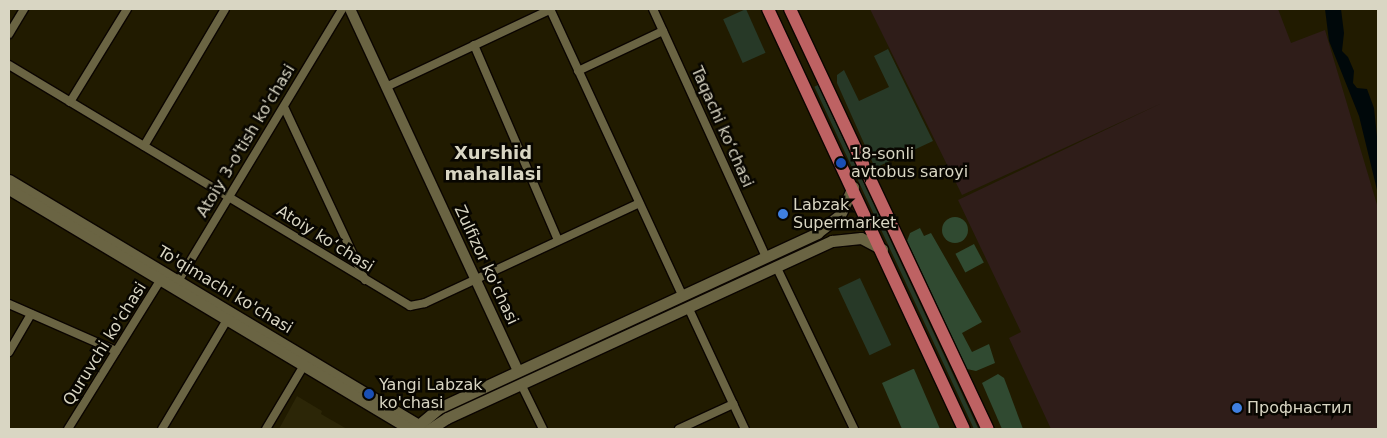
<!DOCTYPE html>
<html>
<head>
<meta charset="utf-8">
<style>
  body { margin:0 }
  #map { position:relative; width:1387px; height:438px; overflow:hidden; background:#211b00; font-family:"DejaVu Sans",sans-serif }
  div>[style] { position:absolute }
  .commercial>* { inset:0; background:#2f1d19 }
  .built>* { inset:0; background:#2c2607 }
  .green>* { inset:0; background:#273927; transform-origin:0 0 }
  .forest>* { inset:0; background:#304a31; transform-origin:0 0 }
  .round { border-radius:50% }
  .water>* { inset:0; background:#00080a }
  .roads { filter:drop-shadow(1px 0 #0b0500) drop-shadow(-1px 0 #0b0500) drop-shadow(0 1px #0b0500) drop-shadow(0 -1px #0b0500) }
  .minor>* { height:8px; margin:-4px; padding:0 4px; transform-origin:4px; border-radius:4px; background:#6a6443 }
  .tertiary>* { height:10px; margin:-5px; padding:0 5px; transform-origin:5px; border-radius:5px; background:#6a6443 }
  .secondary>* { height:11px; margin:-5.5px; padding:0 5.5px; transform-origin:5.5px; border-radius:5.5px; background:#6a6443 }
  .trunk>* { height:12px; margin:-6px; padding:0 6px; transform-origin:6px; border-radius:6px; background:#be6263 }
  .dots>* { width:14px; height:14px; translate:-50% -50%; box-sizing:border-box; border:2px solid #080600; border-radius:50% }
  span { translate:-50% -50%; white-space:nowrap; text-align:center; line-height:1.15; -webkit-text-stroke:5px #080600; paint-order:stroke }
  .street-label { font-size:16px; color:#d9d6c3 }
  .poi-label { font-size:16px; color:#d9d6c3 }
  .left { translate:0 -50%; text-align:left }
  .neighbourhood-label { font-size:18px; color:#d9d6c3; font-weight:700 }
  .frame { position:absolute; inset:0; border:10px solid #d9d6c3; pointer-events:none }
</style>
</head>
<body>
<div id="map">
  <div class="commercial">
    <i style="clip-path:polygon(870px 9px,1278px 9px,1291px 43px,1325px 30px,1378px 208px,1378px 429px,1051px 429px,1009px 338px,1021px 332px,958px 200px,1162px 103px,962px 195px)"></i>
  </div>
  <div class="built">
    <i style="clip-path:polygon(297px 396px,322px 411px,321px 414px,347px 429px,279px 429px)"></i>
  </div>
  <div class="green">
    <i style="left:746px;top:9px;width:48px;height:25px;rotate:66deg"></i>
    <i style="clip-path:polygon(888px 49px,933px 141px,875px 168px,837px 83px,837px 75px,844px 70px,859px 101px,889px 87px,874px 56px)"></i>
    <i style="left:818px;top:85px;width:379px;height:4px;rotate:65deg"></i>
    <i style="left:860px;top:278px;width:74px;height:24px;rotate:65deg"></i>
  </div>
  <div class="forest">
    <i class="round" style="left:942px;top:217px;width:26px;height:26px"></i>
    <i style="clip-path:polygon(920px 228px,924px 236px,931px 233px,982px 322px,962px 333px,972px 352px,989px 344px,995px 363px,976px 371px,967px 369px,907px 241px,910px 233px)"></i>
    <i style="left:974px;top:244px;width:21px;height:21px;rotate:62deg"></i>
    <i style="clip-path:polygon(913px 369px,914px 369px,940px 429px,902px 429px,882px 383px)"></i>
    <i style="clip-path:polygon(998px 374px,1004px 378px,1023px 429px,1002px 429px,982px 383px)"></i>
  </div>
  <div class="water">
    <i style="clip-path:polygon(1325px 9px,1341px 9px,1344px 33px,1342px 51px,1348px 57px,1354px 71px,1353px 83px,1357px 88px,1367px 89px,1374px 108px,1378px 146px,1378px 194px,1359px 116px,1329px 41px)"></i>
  </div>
  <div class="roads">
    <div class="minor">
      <i style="left:550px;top:9px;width:315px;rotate:65.2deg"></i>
      <i style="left:653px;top:9px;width:273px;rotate:65.5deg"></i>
      <i style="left:9px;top:34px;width:29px;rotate:-59deg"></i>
      <i style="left:474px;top:45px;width:212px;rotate:66.7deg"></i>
      <i style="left:9px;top:65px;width:468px;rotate:31deg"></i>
      <i style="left:410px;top:306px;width:15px;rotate:-11deg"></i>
      <i style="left:425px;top:303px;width:236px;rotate:-25deg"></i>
      <i style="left:578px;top:71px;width:94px;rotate:-25.2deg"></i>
      <i style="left:386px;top:87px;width:181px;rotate:-25.2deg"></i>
      <i style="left:70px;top:102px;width:109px;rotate:-58.5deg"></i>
      <i style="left:284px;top:107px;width:191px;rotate:64.9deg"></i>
      <i style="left:144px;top:146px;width:159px;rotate:-59.4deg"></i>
      <i style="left:776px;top:266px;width:181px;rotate:64.4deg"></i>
      <i style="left:177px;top:283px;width:320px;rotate:-58.9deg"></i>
      <i style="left:9px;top:304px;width:117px;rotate:23.7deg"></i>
      <i style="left:688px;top:307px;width:135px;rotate:65deg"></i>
      <i style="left:9px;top:352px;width:44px;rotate:-59.9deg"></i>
      <i style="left:521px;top:384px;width:50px;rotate:63.9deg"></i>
      <i style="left:68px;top:429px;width:180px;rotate:-58.2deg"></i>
      <i style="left:162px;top:429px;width:127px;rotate:-59.2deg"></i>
      <i style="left:266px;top:429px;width:78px;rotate:-59.2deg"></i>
      <i style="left:679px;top:429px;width:60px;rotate:-24.8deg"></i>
    </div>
    <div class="tertiary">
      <i style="left:350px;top:9px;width:399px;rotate:65.1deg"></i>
    </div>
    <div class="secondary">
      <i style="left:9px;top:180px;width:483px;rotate:30.9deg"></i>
      <i style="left:9px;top:189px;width:467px;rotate:30.9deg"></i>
      <i style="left:414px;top:429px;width:33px;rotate:-40deg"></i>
      <i style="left:439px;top:408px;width:417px;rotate:-24.8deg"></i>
      <i style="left:817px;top:233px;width:29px;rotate:-38deg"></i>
      <i style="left:840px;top:215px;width:31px;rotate:-65deg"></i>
      <i style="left:430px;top:429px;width:20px;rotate:-33deg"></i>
      <i style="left:447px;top:418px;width:424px;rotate:-24.7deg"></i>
      <i style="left:832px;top:241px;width:29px;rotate:-6deg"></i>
      <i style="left:861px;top:238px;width:24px;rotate:28deg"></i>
    </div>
    <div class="trunk">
      <i style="left:768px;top:9px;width:463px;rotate:65deg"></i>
      <i style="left:790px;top:9px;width:464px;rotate:64.8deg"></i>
    </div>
  </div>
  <div class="dots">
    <i style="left:841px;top:163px;background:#1a4fb4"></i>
    <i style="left:783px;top:214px;background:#3f7fe0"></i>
    <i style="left:369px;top:394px;background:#1a4fb4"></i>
    <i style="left:1237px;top:408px;background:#3f7fe0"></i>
  </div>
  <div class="street-label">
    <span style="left:722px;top:127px;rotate:66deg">Taqachi koʻchasi</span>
    <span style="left:246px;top:141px;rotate:-59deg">Atoiy 3-o'tish ko'chasi</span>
    <span style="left:325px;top:239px;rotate:32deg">Atoiy koʻchasi</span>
    <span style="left:486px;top:265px;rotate:65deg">Zulfizor ko'chasi</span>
    <span style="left:225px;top:290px;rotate:31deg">To'qimachi ko'chasi</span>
    <span style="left:105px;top:344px;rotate:-58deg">Quruvchi ko'chasi</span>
  </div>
  <div class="poi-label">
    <span class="left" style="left:851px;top:163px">18-sonli<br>avtobus saroyi</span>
    <span class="left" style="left:793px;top:214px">Labzak<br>Supermarket</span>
    <span class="left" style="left:379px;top:394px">Yangi Labzak<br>ko'chasi</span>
    <span class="left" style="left:1247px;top:408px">Профнастил</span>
  </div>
  <div class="neighbourhood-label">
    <span style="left:493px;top:164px">Xurshid<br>mahallasi</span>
  </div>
  <div class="frame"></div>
</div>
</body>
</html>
